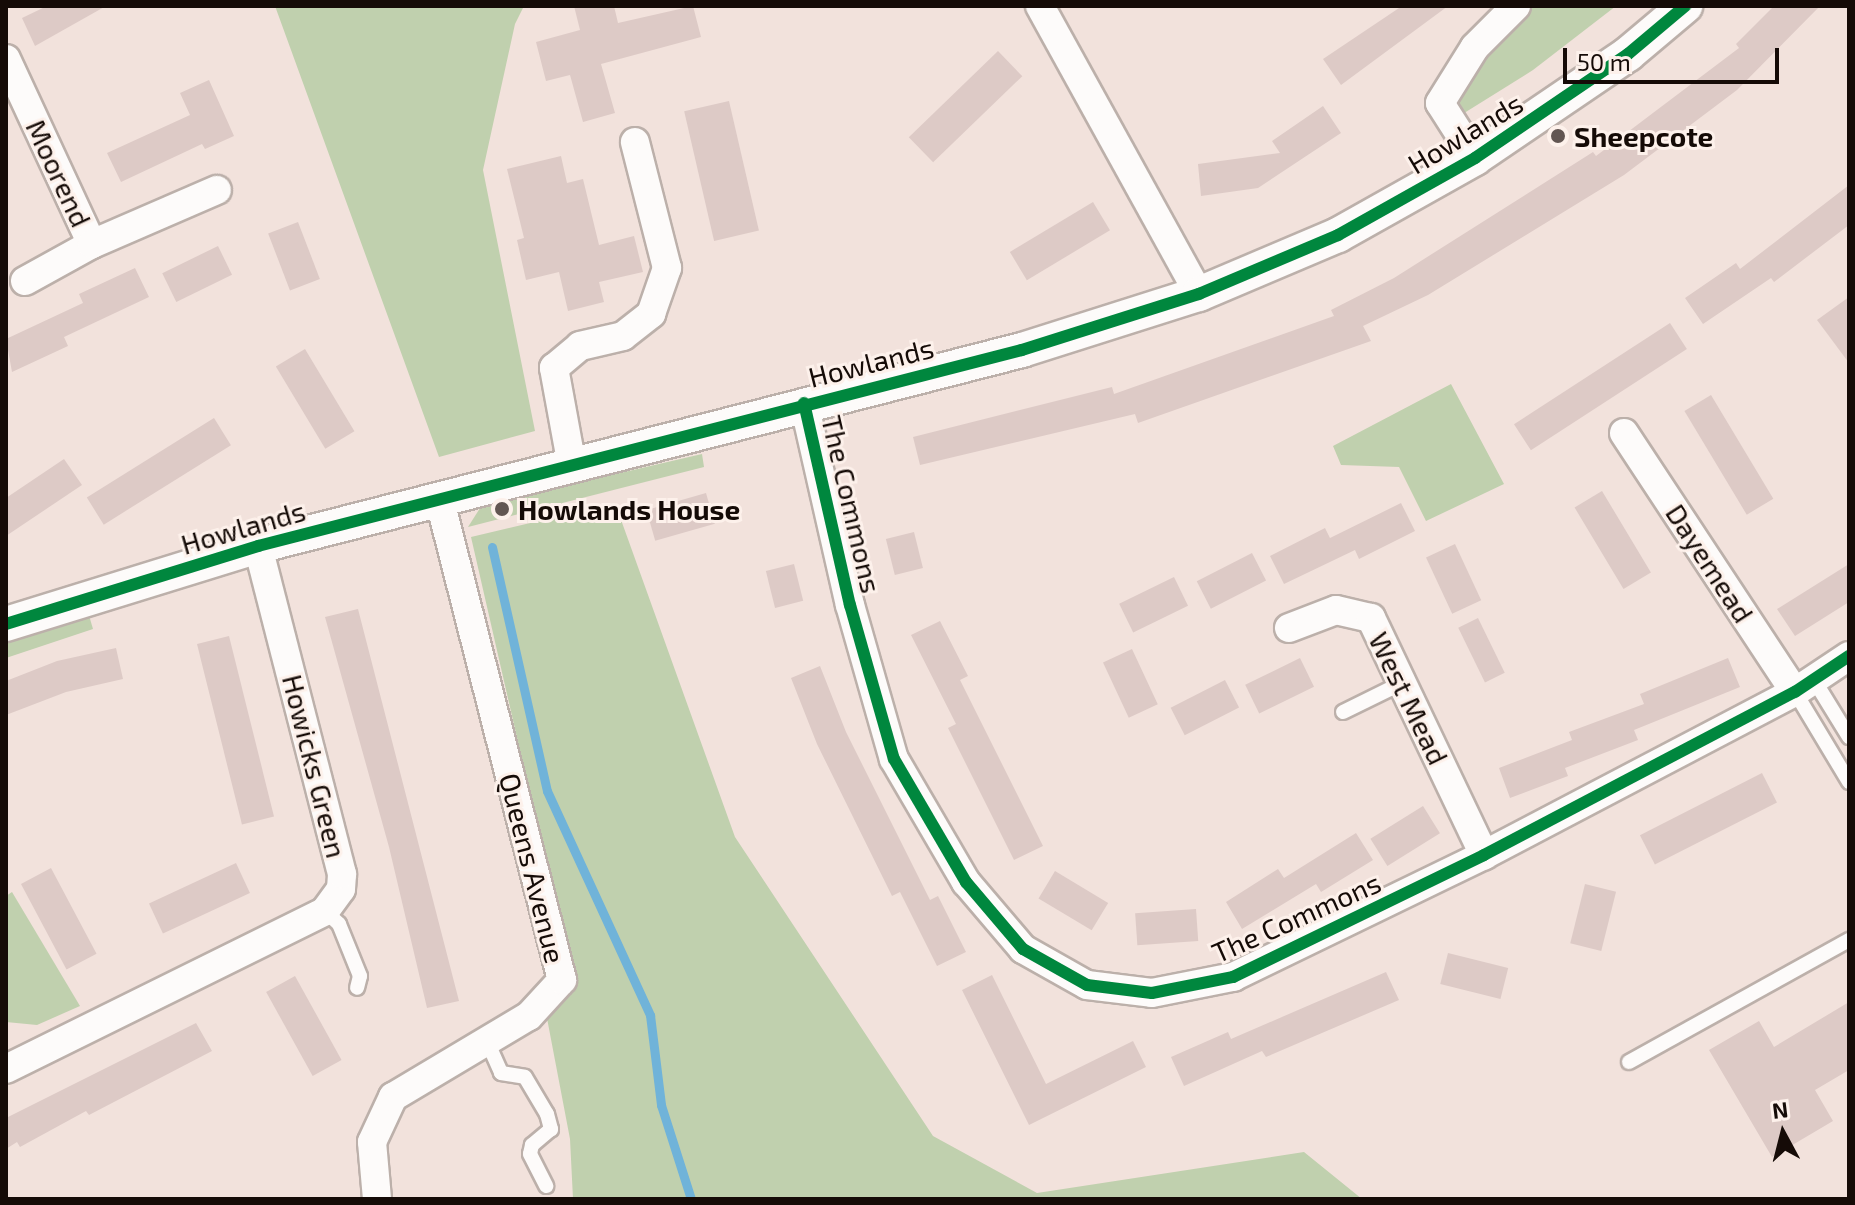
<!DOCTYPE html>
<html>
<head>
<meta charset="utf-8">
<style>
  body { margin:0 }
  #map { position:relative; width:1855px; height:1205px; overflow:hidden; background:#f2e2dc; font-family:"Exo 2",sans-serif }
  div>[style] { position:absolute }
  .green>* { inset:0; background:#c0d0ae }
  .stream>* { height:9px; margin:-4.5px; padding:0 4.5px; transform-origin:4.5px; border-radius:4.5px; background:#70b3d9 }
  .building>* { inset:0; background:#ddcac6; transform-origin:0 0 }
  .roads { filter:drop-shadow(2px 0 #bcb0aa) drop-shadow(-2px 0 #bcb0aa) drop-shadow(0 2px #bcb0aa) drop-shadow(0 -2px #bcb0aa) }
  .service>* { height:14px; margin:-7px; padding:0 7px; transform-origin:7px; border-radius:7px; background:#fdfbfa }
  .minor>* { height:28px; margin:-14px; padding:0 14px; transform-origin:14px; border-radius:14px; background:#fdfbfa }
  .tertiary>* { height:34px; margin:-17px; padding:0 17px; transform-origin:17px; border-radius:17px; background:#fdfbfa }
  .cycleway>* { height:12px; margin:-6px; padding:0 6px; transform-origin:6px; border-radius:6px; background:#00873e }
  .dots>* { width:22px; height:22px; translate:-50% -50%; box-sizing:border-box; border:4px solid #fdf1eb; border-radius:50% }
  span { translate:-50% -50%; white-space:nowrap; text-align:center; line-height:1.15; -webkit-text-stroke:6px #fdf1eb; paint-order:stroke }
  .street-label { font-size:28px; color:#150b07 }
  .poi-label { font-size:28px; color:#150b07; font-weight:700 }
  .left { translate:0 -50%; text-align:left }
  .frame { position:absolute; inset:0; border:8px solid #150b07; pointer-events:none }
  .north { position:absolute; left:1743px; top:1093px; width:80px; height:80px; -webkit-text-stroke:6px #fdf1eb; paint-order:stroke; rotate:353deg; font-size:22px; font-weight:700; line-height:32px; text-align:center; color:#150b07 }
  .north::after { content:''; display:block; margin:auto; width:28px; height:36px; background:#150b07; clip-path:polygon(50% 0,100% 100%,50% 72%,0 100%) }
  .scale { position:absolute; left:1563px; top:48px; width:216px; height:36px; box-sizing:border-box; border:4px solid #150b07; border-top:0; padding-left:10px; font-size:24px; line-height:28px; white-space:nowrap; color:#150b07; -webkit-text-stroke:6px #fdf1eb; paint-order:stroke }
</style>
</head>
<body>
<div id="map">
  <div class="green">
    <i style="clip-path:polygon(275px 6px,524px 6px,515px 24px,483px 170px,535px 431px,439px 457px)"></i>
    <i style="clip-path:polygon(1532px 6px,1616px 6px,1533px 70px,1461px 115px,1453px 98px,1485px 52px)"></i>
    <i style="clip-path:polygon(1451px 384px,1504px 484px,1426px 521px,1399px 467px,1341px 465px,1333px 446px)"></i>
    <i style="clip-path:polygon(702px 454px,704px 467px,468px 527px,482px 505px)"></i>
    <i style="clip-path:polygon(615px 503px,735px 837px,933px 1136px,1037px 1193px,1304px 1152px,1362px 1199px,573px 1199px,570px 1139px,546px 1013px,573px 982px,471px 537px)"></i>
    <i style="clip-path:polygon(88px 612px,93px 629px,6px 658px,6px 641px)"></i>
    <i style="clip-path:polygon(12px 892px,80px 1006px,37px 1025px,6px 1022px,6px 896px)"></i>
  </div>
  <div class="stream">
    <i style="left:492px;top:547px;width:250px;rotate:77.3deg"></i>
    <i style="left:547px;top:791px;width:247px;rotate:65.3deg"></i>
    <i style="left:650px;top:1015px;width:91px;rotate:83deg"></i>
    <i style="left:661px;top:1105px;width:99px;rotate:72.3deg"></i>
  </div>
  <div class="building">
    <i style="clip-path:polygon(47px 6px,106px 6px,35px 46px,22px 18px)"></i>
    <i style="clip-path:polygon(574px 6px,614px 6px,618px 23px,693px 6px,701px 37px,601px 64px,615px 113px,583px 122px,570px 75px,546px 81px,536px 42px,580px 30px)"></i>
    <i style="clip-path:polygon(1402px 6px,1448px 6px,1341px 85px,1323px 59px)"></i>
    <i style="clip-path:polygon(1774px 6px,1820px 6px,1737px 90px,1624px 175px,1428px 295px,1363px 326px,1371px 341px,1138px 423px,1135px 414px,920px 465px,913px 437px,1112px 387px,1114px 394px,1334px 316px,1331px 310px,1394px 278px,1593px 152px,1596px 156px,1739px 48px,1736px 44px)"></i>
    <i style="left:998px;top:51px;width:35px;height:124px;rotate:46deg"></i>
    <i style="clip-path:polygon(209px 80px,234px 136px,205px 149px,202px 144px,121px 182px,107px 153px,190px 115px,180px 93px)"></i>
    <i style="left:729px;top:101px;width:133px;height:46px;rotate:77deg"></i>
    <i style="clip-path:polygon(1323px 106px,1341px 133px,1258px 188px,1201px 196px,1198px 164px,1280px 153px,1272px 141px)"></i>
    <i style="clip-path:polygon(561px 156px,567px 183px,583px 179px,599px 245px,634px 236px,643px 272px,599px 282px,604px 302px,568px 311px,559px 272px,526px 280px,517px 240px,524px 238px,507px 169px)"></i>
    <i style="clip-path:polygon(1849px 185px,1849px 225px,1774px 282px,1771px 278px,1703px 324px,1685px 298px,1736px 263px,1740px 269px)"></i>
    <i style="left:1093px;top:202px;width:33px;height:97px;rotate:59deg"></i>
    <i style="left:298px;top:222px;width:61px;height:32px;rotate:69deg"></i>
    <i style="left:218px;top:246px;width:32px;height:62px;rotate:64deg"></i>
    <i style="clip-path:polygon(135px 268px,149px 297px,64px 337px,68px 346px,12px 372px,6px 339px,83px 303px,79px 294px)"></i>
    <i style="clip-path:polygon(1849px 297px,1849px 363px,1817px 320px)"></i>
    <i style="left:1670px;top:323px;width:31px;height:186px;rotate:57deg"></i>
    <i style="left:305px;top:349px;width:96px;height:34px;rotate:59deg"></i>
    <i style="left:1711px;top:395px;width:121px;height:31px;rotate:59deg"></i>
    <i style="left:214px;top:418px;width:32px;height:150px;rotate:58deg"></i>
    <i style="clip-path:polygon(64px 459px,82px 485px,6px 536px,6px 498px)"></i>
    <i style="left:1602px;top:491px;width:95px;height:32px;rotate:59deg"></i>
    <i style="left:706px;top:493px;width:32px;height:62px;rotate:74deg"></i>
    <i style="clip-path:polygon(1401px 503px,1415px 531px,1359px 559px,1355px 550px,1284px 584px,1270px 556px,1325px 528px,1330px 538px)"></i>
    <i style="left:914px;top:532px;width:37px;height:29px;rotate:76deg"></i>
    <i style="left:1455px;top:544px;width:62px;height:32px;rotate:65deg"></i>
    <i style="left:1252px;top:553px;width:31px;height:62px;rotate:63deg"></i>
    <i style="left:794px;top:564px;width:38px;height:29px;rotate:76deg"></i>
    <i style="clip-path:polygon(1849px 564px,1849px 602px,1795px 636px,1777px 609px)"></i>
    <i style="left:1174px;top:577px;width:32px;height:61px;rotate:64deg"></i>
    <i style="clip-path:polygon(358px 609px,459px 1001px,427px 1008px,389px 847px,325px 617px)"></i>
    <i style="left:1478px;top:618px;width:61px;height:22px;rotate:64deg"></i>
    <i style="clip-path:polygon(940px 621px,968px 676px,960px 680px,1043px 846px,1014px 860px,948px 728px,956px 724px,911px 635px)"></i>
    <i style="left:229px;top:636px;width:186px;height:33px;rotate:76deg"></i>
    <i style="clip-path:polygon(116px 648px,123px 679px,66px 692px,6px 715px,6px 681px,57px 661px)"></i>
    <i style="left:1132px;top:649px;width:61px;height:32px;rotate:65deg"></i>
    <i style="left:1300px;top:658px;width:32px;height:61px;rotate:64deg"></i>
    <i style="clip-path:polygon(1728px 658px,1740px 687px,1634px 730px,1638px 740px,1565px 768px,1568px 776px,1510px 798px,1499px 768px,1572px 740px,1569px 732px,1644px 704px,1640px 694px)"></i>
    <i style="clip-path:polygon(820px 666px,846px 732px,930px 900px,938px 896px,966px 952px,937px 966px,900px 892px,892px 896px,817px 744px,791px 678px)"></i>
    <i style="left:1225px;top:680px;width:31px;height:61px;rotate:63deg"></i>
    <i style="left:1762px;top:773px;width:33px;height:137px;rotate:63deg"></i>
    <i style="left:1423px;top:806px;width:32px;height:62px;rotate:58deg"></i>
    <i style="clip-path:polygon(1356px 833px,1373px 860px,1321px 892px,1316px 884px,1242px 929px,1226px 902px,1278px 869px,1284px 878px)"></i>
    <i style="left:236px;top:863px;width:33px;height:96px;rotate:65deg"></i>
    <i style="left:51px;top:868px;width:97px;height:34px;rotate:62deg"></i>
    <i style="left:1055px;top:871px;width:62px;height:32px;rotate:31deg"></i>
    <i style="left:1585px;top:884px;width:32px;height:61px;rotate:14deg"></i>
    <i style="left:1196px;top:909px;width:32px;height:61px;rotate:86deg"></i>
    <i style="left:1448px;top:953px;width:62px;height:32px;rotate:14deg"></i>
    <i style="clip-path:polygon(1386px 972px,1399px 1000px,1266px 1057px,1262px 1051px,1184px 1086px,1171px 1057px,1228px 1032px,1231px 1039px)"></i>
    <i style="clip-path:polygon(992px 975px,1046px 1084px,1133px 1041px,1146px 1067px,1029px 1125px,962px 990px)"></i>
    <i style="left:295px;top:976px;width:96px;height:33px;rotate:61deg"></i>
    <i style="clip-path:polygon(1849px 1002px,1849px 1070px,1815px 1090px,1833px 1121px,1772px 1157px,1709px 1050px,1759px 1021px,1774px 1047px)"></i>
    <i style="clip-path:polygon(196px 1023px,212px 1051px,89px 1115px,86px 1111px,20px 1147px,17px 1142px,6px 1149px,6px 1118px)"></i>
  </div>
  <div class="roads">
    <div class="service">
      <i style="left:1814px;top:680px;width:67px;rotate:58.4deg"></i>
      <i style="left:1795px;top:692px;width:105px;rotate:59deg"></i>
      <i style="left:1343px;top:712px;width:66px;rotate:-26.2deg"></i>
      <i style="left:325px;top:911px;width:19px;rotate:43deg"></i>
      <i style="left:339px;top:924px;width:56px;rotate:68deg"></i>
      <i style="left:360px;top:976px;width:12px;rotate:104deg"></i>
      <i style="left:487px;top:1041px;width:35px;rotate:66deg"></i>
      <i style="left:501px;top:1073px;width:24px;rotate:9deg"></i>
      <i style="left:525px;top:1077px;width:43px;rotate:59.3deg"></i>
      <i style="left:547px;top:1114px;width:16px;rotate:75deg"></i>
      <i style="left:551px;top:1129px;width:25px;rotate:140deg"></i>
      <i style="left:532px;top:1145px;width:9px;rotate:103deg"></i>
      <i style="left:530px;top:1154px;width:36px;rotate:63deg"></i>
      <i style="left:1629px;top:1062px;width:252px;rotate:-29deg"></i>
    </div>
    <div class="minor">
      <i style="left:1040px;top:6px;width:329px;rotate:61.1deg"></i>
      <i style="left:6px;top:59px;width:204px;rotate:65.1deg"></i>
      <i style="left:1475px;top:158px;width:65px;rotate:-122.5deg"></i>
      <i style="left:1440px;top:103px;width:66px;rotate:-58deg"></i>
      <i style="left:1475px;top:47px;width:58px;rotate:-45deg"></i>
      <i style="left:25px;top:281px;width:77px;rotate:-28.9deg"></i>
      <i style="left:92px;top:244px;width:136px;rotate:-23.4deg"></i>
      <i style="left:804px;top:403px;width:207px;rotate:77.2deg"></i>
      <i style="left:850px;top:605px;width:160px;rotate:74.1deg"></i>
      <i style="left:894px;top:759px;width:143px;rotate:59.7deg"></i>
      <i style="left:966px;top:882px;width:88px;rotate:49.6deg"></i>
      <i style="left:1023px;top:949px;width:73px;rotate:29.4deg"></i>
      <i style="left:1087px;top:985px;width:65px;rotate:7deg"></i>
      <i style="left:1152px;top:993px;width:83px;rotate:-11.2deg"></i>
      <i style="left:1233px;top:977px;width:279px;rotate:-25.9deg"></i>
      <i style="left:1484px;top:855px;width:351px;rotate:-27.7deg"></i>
      <i style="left:1795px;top:692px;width:65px;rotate:-33.7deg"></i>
      <i style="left:1624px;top:433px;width:310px;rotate:56.6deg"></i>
      <i style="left:572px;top:466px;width:100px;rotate:-100.4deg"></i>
      <i style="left:554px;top:368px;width:34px;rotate:-40deg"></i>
      <i style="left:580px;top:346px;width:44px;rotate:-13.1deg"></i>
      <i style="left:623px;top:336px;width:36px;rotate:-38deg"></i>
      <i style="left:651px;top:314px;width:49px;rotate:-70.8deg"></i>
      <i style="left:667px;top:268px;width:130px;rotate:-104.3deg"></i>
      <i style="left:1289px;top:628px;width:50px;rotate:-21deg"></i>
      <i style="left:1336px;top:610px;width:36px;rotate:13deg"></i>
      <i style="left:1371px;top:618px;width:263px;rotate:64.5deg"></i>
      <i style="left:6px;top:1069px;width:356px;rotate:-26.3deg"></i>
      <i style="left:325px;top:911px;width:27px;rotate:-54deg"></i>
      <i style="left:341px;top:889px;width:15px;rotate:-86deg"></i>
      <i style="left:342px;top:874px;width:339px;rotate:-104.4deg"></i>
      <i style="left:377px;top:1199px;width:57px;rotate:-95deg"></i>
      <i style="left:372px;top:1142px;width:50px;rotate:-65deg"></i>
      <i style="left:393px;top:1097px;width:158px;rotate:-30.8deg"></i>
      <i style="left:529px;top:1016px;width:49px;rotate:-47.5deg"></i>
      <i style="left:562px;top:980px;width:496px;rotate:-104.3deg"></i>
    </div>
    <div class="tertiary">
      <i style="left:6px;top:624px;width:264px;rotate:-17.2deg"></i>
      <i style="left:258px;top:546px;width:789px;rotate:-14.39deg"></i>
      <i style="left:1022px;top:350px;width:186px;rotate:-17.6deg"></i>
      <i style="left:1199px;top:294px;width:151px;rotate:-23deg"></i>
      <i style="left:1338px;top:235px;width:157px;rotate:-29.3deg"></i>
      <i style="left:1475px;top:158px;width:185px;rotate:-34.2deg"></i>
      <i style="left:1628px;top:54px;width:75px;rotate:-40.1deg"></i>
    </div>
  </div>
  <div class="cycleway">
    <i style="left:804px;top:403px;width:207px;rotate:77.2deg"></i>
    <i style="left:850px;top:605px;width:160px;rotate:74.1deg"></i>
    <i style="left:894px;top:759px;width:143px;rotate:59.7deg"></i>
    <i style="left:966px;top:882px;width:88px;rotate:49.6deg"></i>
    <i style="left:1023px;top:949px;width:73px;rotate:29.4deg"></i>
    <i style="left:1087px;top:985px;width:65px;rotate:7deg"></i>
    <i style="left:1152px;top:993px;width:83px;rotate:-11.2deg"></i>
    <i style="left:1233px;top:977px;width:279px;rotate:-25.9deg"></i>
    <i style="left:1484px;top:855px;width:351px;rotate:-27.7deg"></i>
    <i style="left:1795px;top:692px;width:65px;rotate:-33.7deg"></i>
    <i style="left:6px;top:624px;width:264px;rotate:-17.2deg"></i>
    <i style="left:258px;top:546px;width:789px;rotate:-14.39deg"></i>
    <i style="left:1022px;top:350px;width:186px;rotate:-17.6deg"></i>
    <i style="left:1199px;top:294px;width:151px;rotate:-23deg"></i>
    <i style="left:1338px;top:235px;width:157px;rotate:-29.3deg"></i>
    <i style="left:1475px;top:158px;width:185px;rotate:-34.2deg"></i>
    <i style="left:1628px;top:54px;width:75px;rotate:-40.1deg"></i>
  </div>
  <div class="dots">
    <i style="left:1558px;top:136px;background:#625652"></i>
    <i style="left:502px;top:509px;background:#625652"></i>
  </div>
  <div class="street-label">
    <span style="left:1465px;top:133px;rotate:-31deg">Howlands</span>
    <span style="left:59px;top:173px;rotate:65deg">Moorend</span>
    <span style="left:871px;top:362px;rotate:-14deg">Howlands</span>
    <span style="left:852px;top:504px;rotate:77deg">The Commons</span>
    <span style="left:243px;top:527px;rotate:-16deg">Howlands</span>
    <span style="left:1710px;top:563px;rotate:57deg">Dayemead</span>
    <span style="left:1409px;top:698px;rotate:64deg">West Mead</span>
    <span style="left:315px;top:766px;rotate:76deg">Howicks Green</span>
    <span style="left:533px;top:868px;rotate:76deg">Queens Avenue</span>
    <span style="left:1296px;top:917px;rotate:-24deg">The Commons</span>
  </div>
  <div class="poi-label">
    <span class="left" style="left:1574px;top:136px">Sheepcote</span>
    <span class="left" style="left:518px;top:509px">Howlands House</span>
  </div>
  <div class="frame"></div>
  <div class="north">N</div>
  <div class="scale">50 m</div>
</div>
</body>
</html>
